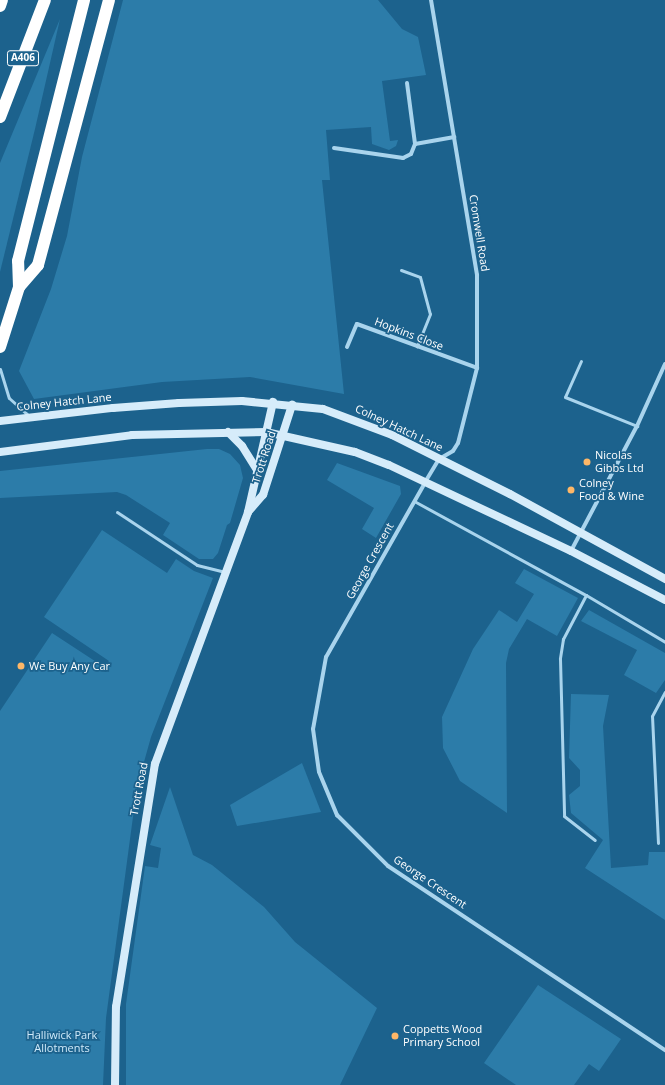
<!DOCTYPE html>
<html>
<head>
<meta charset="utf-8">
<style>
  body { margin:0 }
  #map { position:relative; width:665px; height:1085px; overflow:hidden; background:#1c628d; font-family:"Open Sans",sans-serif }
  div>[style] { position:absolute }
  .green>* { inset:0; background:#2c7ca9 }
  .lane>* { height:3px; margin:-1.5px; padding:0 1.5px; transform-origin:1.5px; border-radius:1.5px; background:#a9d4ed }
  .street>* { height:4px; margin:-2px; padding:0 2px; transform-origin:2px; border-radius:2px; background:#a9d4ed }
  .secondary>* { height:8px; margin:-4px; padding:0 4px; transform-origin:4px; border-radius:4px; background:#d6ecfa }
  .highway>* { height:12px; margin:-6px; padding:0 6px; transform-origin:6px; border-radius:6px; background:#fff }
  .dots>* { width:11px; height:11px; translate:-50% -50%; box-sizing:border-box; border:2px solid #1c628d; border-radius:50% }
  span { translate:-50% -50%; white-space:nowrap; text-align:center; line-height:1.15; -webkit-text-stroke:3.5px #1c628d; paint-order:stroke }
  .shield-label span { padding:1px 3px; background:#1c628d; border:1px solid; border-radius:3px; -webkit-text-stroke-width:0 }
  .shield-label { font-size:10px; color:#fff; font-weight:700 }
  .street-label { font-size:11px; color:#fff }
  .poi-label { font-size:11px; color:#fff }
  .left { translate:0 -50%; text-align:left }
  .park-label { font-size:11px; color:#cfeafa }
</style>
</head>
<body>
<div id="map">
  <div class="green">
    <i style="clip-path:polygon(123px 0,378px 0,402px 29px,418px 37px,426px 75px,382px 81px,390px 141px,398px 140px,396px 146px,389px 150px,372px 144px,371px 127px,326px 130px,330px 180px,322px 180px,344px 394px,250px 377px,162px 382px,34px 399px,19px 371px,51px 289px,67px 236px,82px 157px)"></i>
    <i style="clip-path:polygon(60px 19px,35px 129px,0 272px,0 163px)"></i>
    <i style="clip-path:polygon(207px 449px,219px 449px,230px 454px,240px 465px,243px 478px,230px 523px,227px 525px,218px 553px,213px 559px,199px 559px,163px 535px,170px 523px,126px 495px,117px 492px,0 498px,0 471px)"></i>
    <i style="clip-path:polygon(337px 463px,400px 486px,401px 494px,376px 538px,362px 529px,374px 508px,327px 480px)"></i>
    <i style="clip-path:polygon(102px 530px,167px 573px,176px 559px,194px 571px,213px 578px,151px 737px,137px 787px,106px 1018px,103px 1085px,0 1085px,0 711px,52px 633px,104px 667px,109px 661px,44px 617px)"></i>
    <i style="clip-path:polygon(524px 569px,578px 598px,557px 636px,527px 619px,509px 649px,506px 663px,507px 813px,460px 781px,443px 748px,442px 717px,473px 649px,499px 610px,517px 622px,534px 594px,515px 583px)"></i>
    <i style="clip-path:polygon(589px 610px,665px 653px,665px 680px,656px 693px,624px 675px,637px 650px,581px 621px)"></i>
    <i style="clip-path:polygon(571px 694px,609px 695px,603px 726px,611px 868px,648px 865px,649px 852px,665px 852px,665px 920px,585px 868px,603px 840px,571px 813px,569px 795px,580px 786px,580px 770px,569px 758px)"></i>
    <i style="clip-path:polygon(302px 763px,321px 812px,237px 826px,230px 805px)"></i>
    <i style="clip-path:polygon(170px 787px,193px 855px,212px 865px,264px 907px,295px 942px,377px 1008px,340px 1085px,126px 1085px,126px 1004px,145px 866px,158px 868px,161px 848px,150px 845px)"></i>
    <i style="clip-path:polygon(538px 985px,621px 1039px,599px 1071px,589px 1064px,574px 1085px,516px 1085px,484px 1063px)"></i>
  </div>
  <div class="lane">
    <i style="left:401px;top:270px;width:20px;rotate:20deg"></i>
    <i style="left:420px;top:277px;width:38px;rotate:75deg"></i>
    <i style="left:430px;top:314px;width:35px;rotate:112deg"></i>
    <i style="left:581px;top:361px;width:39px;rotate:114deg"></i>
    <i style="left:565px;top:397px;width:78px;rotate:21.9deg"></i>
    <i style="left:0;top:369px;width:30px;rotate:73deg"></i>
    <i style="left:9px;top:398px;width:25px;rotate:42deg"></i>
    <i style="left:414px;top:501px;width:196px;rotate:28.7deg"></i>
    <i style="left:586px;top:595px;width:92px;rotate:30.7deg"></i>
    <i style="left:117px;top:512px;width:96px;rotate:33.5deg"></i>
    <i style="left:197px;top:565px;width:29px;rotate:14deg"></i>
    <i style="left:586px;top:595px;width:50px;rotate:117.6deg"></i>
    <i style="left:563px;top:639px;width:20px;rotate:99deg"></i>
    <i style="left:560px;top:659px;width:157px;rotate:88.5deg"></i>
    <i style="left:564px;top:816px;width:39px;rotate:38deg"></i>
    <i style="left:658px;top:843px;width:127px;rotate:-92.7deg"></i>
    <i style="left:652px;top:716px;width:27px;rotate:-62deg"></i>
  </div>
  <div class="street">
    <i style="left:431px;top:0;width:279px;rotate:80.5deg"></i>
    <i style="left:477px;top:275px;width:93px;rotate:90deg"></i>
    <i style="left:477px;top:368px;width:77px;rotate:104.2deg"></i>
    <i style="left:458px;top:443px;width:9px;rotate:122deg"></i>
    <i style="left:453px;top:451px;width:16px;rotate:150deg"></i>
    <i style="left:439px;top:459px;width:26px;rotate:121deg"></i>
    <i style="left:426px;top:481px;width:202px;rotate:119.6deg"></i>
    <i style="left:326px;top:657px;width:73px;rotate:100.2deg"></i>
    <i style="left:313px;top:729px;width:43px;rotate:82.1deg"></i>
    <i style="left:319px;top:772px;width:47px;rotate:67.3deg"></i>
    <i style="left:337px;top:815px;width:72px;rotate:45deg"></i>
    <i style="left:388px;top:866px;width:333px;rotate:33.6deg"></i>
    <i style="left:407px;top:83px;width:62px;rotate:82.5deg"></i>
    <i style="left:334px;top:148px;width:70px;rotate:8.2deg"></i>
    <i style="left:403px;top:158px;width:9px;rotate:-27deg"></i>
    <i style="left:411px;top:154px;width:11px;rotate:-68deg"></i>
    <i style="left:415px;top:144px;width:40px;rotate:-10deg"></i>
    <i style="left:347px;top:347px;width:25px;rotate:-67deg"></i>
    <i style="left:357px;top:324px;width:128px;rotate:20.1deg"></i>
    <i style="left:571px;top:551px;width:141px;rotate:-62.2deg"></i>
    <i style="left:637px;top:426px;width:68px;rotate:-65.7deg"></i>
  </div>
  <div class="secondary">
    <i style="left:0;top:421px;width:114px;rotate:-6.6deg"></i>
    <i style="left:113px;top:408px;width:66px;rotate:-4.3deg"></i>
    <i style="left:179px;top:403px;width:63px;rotate:-1.8deg"></i>
    <i style="left:242px;top:401px;width:81px;rotate:5.6deg"></i>
    <i style="left:323px;top:409px;width:74px;rotate:20.6deg"></i>
    <i style="left:392px;top:435px;width:132px;rotate:26.6deg"></i>
    <i style="left:510px;top:494px;width:177px;rotate:28.7deg"></i>
    <i style="left:228px;top:432px;width:20px;rotate:45deg"></i>
    <i style="left:242px;top:446px;width:28px;rotate:58deg"></i>
    <i style="left:0;top:452px;width:133px;rotate:-7.3deg"></i>
    <i style="left:132px;top:435px;width:134px;rotate:-1.3deg"></i>
    <i style="left:266px;top:432px;width:91px;rotate:12.7deg"></i>
    <i style="left:355px;top:452px;width:36px;rotate:21deg"></i>
    <i style="left:389px;top:465px;width:201px;rotate:25.3deg"></i>
    <i style="left:571px;top:551px;width:106px;rotate:27.5deg"></i>
    <i style="left:248px;top:512px;width:23px;rotate:-49deg"></i>
    <i style="left:263px;top:495px;width:95px;rotate:-72.1deg"></i>
    <i style="left:115px;top:1085px;width:78px;rotate:-89.3deg"></i>
    <i style="left:116px;top:1007px;width:246px;rotate:-80.9deg"></i>
    <i style="left:155px;top:764px;width:269px;rotate:-69.7deg"></i>
    <i style="left:248px;top:512px;width:113px;rotate:-77.2deg"></i>
  </div>
  <div class="highway">
    <i style="left:0;top:6px;width:6px;rotate:-72deg"></i>
    <i style="left:0;top:117px;width:125px;rotate:-69deg"></i>
    <i style="left:19px;top:287px;width:29px;rotate:-49deg"></i>
    <i style="left:38px;top:265px;width:274px;rotate:-75deg"></i>
    <i style="left:0;top:347px;width:63px;rotate:-72.4deg"></i>
    <i style="left:19px;top:287px;width:26px;rotate:-92deg"></i>
    <i style="left:18px;top:261px;width:269px;rotate:-75.8deg"></i>
  </div>
  <div class="dots">
    <i style="left:587px;top:462px;background:#feb767"></i>
    <i style="left:571px;top:490px;background:#feb767"></i>
    <i style="left:21px;top:666px;background:#feb767"></i>
    <i style="left:395px;top:1036px;background:#feb767"></i>
  </div>
  <div class="shield-label">
    <span style="left:23px;top:58px">A406</span>
  </div>
  <div class="street-label">
    <span style="left:479px;top:233px;rotate:81deg">Cromwell Road</span>
    <span style="left:409px;top:334px;rotate:21deg">Hopkins Close</span>
    <span style="left:64px;top:402px;rotate:-6deg">Colney Hatch Lane</span>
    <span style="left:399px;top:428px;rotate:25deg">Colney Hatch Lane</span>
    <span style="left:264px;top:457px;rotate:-72deg">Trott Road</span>
    <span style="left:370px;top:561px;rotate:-61deg">George Crescent</span>
    <span style="left:139px;top:789px;rotate:-79deg">Trott Road</span>
    <span style="left:430px;top:882px;rotate:34deg">George Crescent</span>
  </div>
  <div class="poi-label">
    <span class="left" style="left:595px;top:462px">Nicolas<br>Gibbs Ltd</span>
    <span class="left" style="left:579px;top:490px">Colney<br>Food &amp; Wine</span>
    <span class="left" style="left:29px;top:666px">We Buy Any Car</span>
    <span class="left" style="left:403px;top:1036px">Coppetts Wood<br>Primary School</span>
  </div>
  <div class="park-label">
    <span style="left:62px;top:1042px">Halliwick Park<br>Allotments</span>
  </div>
</div>
</body>
</html>
